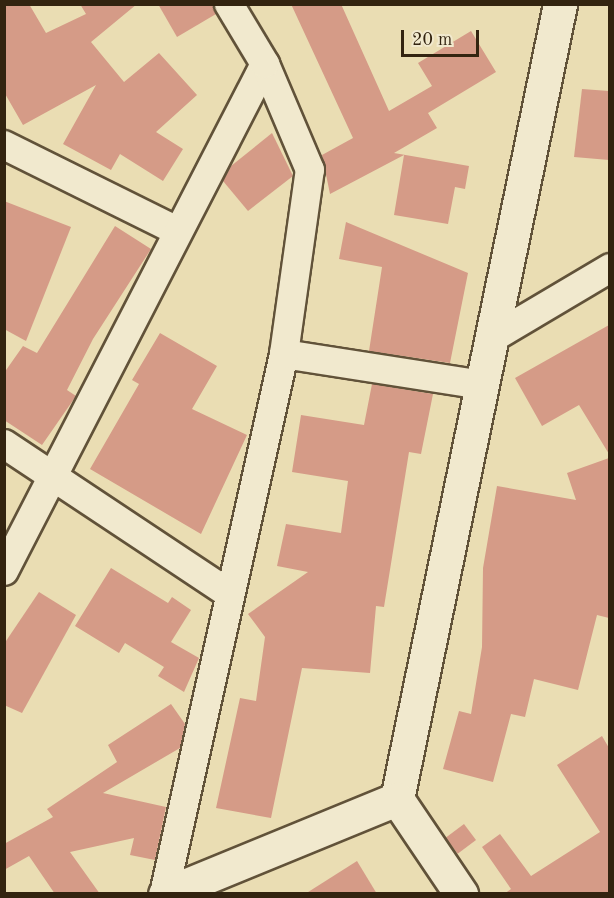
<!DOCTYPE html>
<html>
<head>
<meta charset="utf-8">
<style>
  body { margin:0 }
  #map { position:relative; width:614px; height:898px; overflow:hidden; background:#eaddb3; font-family:"Old Standard TT",serif }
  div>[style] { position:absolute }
  .building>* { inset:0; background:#d59b87; transform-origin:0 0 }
  .roads { filter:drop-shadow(2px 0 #615239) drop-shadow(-2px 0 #615239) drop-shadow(0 2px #615239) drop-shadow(0 -2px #615239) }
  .minor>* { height:28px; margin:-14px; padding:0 14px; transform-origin:14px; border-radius:14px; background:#f1e9ce }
  .tertiary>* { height:33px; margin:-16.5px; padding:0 16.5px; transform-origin:16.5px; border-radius:16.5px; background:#f1e9ce }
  span { translate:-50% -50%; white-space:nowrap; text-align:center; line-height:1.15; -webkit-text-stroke:6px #f1e9ce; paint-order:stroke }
  .frame { position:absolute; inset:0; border:6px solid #332410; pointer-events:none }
  .scale { position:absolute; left:401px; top:30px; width:78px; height:27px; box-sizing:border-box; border:3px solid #332410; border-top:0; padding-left:8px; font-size:18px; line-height:21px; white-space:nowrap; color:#332410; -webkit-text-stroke:4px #f1e9ce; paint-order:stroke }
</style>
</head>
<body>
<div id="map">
  <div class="building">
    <i style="clip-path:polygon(4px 4px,29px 4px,46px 33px,86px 14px,80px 4px,137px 4px,91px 42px,124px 82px,159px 53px,197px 95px,156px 132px,183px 149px,163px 181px,120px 154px,111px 170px,63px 144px,96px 85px,23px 125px,4px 92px)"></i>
    <i style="clip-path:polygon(158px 4px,213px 4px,216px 14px,177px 37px)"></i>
    <i style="clip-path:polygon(291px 4px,341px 4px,389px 111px,432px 86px,418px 63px,471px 31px,496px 72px,428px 113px,437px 128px,394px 153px,469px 166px,465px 189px,455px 187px,448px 224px,394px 215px,404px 155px,330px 194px,322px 155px,353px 138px)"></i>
    <i style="clip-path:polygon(582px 89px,609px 91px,609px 160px,574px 157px)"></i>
    <i style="clip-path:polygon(272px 133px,293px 176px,248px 211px,223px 181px,231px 166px)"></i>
    <i style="clip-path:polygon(4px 201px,71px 227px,26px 341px,4px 329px)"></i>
    <i style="clip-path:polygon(346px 222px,468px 273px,450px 363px,369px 351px,382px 267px,339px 259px)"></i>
    <i style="clip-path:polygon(115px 226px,151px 249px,93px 339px,67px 390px,76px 396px,42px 445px,4px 420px,4px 373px,23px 346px,37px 353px)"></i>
    <i style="clip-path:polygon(609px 325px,609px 454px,579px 405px,542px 426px,515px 378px)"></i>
    <i style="clip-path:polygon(160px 333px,217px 366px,192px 409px,247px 435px,201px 534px,90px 469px,139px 384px,132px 380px)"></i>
    <i style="clip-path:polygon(372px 384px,433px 394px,421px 454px,409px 452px,384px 607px,376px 606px,370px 673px,302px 668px,271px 818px,216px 808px,240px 698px,256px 701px,265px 637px,248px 614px,308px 572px,277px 566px,286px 524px,341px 533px,348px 481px,292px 472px,301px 415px,364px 425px)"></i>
    <i style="clip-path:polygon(609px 458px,609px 618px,597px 615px,578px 690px,534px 679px,525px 717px,511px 714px,493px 782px,443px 769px,459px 711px,471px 714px,482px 647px,483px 568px,497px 486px,576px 500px,567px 473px)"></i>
    <i style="clip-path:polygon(111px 568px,168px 603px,172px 597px,191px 610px,171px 642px,199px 658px,184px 692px,158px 676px,164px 667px,125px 643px,119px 653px,75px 626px)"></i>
    <i style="clip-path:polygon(39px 592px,76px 615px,22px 713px,4px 705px,4px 644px)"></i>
    <i style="clip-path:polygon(171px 704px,185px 724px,180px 748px,103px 793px,166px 807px,155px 860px,130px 855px,134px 838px,70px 852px,100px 894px,55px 894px,29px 856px,4px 870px,4px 844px,53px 817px,47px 809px,117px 762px,108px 745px)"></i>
    <i style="clip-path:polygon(602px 736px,609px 748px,609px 894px,504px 894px,511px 889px,482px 847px,500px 834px,531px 876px,600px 832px,557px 765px)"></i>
    <i style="left:464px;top:824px;width:20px;height:23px;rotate:53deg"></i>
    <i style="clip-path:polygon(357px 861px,377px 894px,305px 894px)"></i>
  </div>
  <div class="roads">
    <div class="minor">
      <i style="left:4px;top:145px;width:193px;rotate:26.4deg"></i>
      <i style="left:494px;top:337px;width:135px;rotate:-30.7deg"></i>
      <i style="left:284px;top:354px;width:199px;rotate:8.9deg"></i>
      <i style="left:4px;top:444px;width:271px;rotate:33.6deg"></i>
      <i style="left:4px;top:571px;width:570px;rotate:-62.76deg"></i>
      <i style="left:164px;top:894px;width:553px;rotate:-77.47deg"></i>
      <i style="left:284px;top:354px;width:186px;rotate:-82deg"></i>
      <i style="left:310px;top:170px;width:115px;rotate:-113deg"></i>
      <i style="left:265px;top:64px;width:70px;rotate:-121deg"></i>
    </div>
    <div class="tertiary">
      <i style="left:397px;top:799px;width:812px;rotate:-78.41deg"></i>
      <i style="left:165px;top:894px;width:251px;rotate:-22.3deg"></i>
      <i style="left:397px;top:799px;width:115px;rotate:56deg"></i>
    </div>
  </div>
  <div class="frame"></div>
  <div class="scale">20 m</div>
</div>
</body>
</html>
